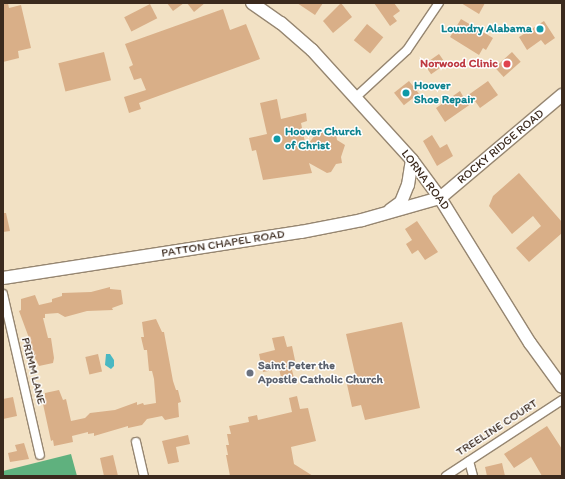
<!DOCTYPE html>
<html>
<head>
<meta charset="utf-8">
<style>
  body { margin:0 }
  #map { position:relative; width:565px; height:479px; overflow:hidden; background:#f2e1c4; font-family:Itim,sans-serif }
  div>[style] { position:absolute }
  .forest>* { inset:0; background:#5fb17e }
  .water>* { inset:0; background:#4ab8c2 }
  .building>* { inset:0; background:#d9af88; transform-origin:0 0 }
  .roads { filter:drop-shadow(1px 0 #968671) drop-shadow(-1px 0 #968671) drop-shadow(0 1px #968671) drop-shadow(0 -1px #968671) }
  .street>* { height:8px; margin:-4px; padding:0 4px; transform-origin:4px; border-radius:4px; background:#fff }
  .secondary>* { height:12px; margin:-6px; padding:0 6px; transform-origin:6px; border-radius:6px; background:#fff }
  .dots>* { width:11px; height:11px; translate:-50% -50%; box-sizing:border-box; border:2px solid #fff; border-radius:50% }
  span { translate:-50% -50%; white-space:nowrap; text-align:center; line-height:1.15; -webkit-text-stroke:3px #fff; paint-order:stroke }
  .culture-label { font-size:12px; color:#0d838f; font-weight:700 }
  .right { translate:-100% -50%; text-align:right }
  .left { translate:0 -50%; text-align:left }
  .health-label { font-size:12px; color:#be3a42; font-weight:700 }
  .street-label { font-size:12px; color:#3b2a1e }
  .worship-label { font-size:12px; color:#5b616d; font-weight:700 }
  .frame { position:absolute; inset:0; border:4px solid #3b2a1e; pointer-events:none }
</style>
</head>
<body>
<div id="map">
  <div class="forest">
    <i style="clip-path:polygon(71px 454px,77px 476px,3px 476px,3px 471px)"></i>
  </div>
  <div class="water">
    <i style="clip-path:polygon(106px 354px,110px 354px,114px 360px,114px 366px,111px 369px,105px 365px)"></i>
  </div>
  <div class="building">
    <i style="clip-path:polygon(3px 3px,8px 3px,9px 8px,21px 5px,31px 48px,18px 51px,19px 58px,3px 62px)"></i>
    <i style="clip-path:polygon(167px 3px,184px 3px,173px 11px)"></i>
    <i style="clip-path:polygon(187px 3px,205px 3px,194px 12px)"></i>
    <i style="clip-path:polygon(297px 3px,323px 3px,315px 15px)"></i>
    <i style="clip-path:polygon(341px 3px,352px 17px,333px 33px,323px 21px)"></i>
    <i style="clip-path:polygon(374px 3px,394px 3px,400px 11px,393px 16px,397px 21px,390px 26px)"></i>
    <i style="clip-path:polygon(461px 3px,485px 3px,479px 14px)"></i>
    <i style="left:150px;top:4px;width:16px;height:29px;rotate:63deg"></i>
    <i style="clip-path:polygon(223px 9px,230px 30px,246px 24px,260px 59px,139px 103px,141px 109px,129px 113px,124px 97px,146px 90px,141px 78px,134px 80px,129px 67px,133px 65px,125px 44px)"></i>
    <i style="clip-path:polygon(461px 19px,493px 38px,486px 50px,483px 48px,479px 55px,450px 37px)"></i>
    <i style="clip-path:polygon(544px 21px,555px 38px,545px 45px,541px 40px,527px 50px,519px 37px)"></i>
    <i style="left:367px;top:24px;width:21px;height:21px;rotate:39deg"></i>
    <i style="left:104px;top:52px;width:29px;height:47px;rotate:76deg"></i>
    <i style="left:512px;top:52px;width:13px;height:23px;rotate:48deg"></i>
    <i style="left:439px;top:54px;width:12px;height:18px;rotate:55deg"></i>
    <i style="left:409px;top:81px;width:16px;height:19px;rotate:52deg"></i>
    <i style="clip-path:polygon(488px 81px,498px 95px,480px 108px,475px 101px,445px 122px,436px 108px,460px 91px,464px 98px)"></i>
    <i style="clip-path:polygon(277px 99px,281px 119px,306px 113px,307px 121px,301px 123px,306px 147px,318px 131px,322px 130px,329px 135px,336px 134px,337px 140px,345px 145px,341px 157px,342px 163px,336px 164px,331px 172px,327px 173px,309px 163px,312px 173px,263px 180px,256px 150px,252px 151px,249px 138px,267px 134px,260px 103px)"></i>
    <i style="clip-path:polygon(432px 135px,440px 148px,447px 144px,453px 156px,437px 166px,423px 141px)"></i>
    <i style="clip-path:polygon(519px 173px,562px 222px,562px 233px,529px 262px,516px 248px,541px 226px,533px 216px,512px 234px,489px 206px,493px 196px)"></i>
    <i style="clip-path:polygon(3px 213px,6px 213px,10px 231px,3px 232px)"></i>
    <i style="clip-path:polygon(417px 221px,438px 252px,425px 260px,418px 250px,412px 254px,406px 244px,412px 240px,405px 229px)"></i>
    <i style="clip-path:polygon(110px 287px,110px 289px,121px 290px,123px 304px,112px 308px,113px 310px,87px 311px,65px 317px,58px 313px,45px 314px,45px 318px,43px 318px,48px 338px,51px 338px,54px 358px,53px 363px,39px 366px,34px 356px,31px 357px,29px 338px,19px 311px,21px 310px,21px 299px,35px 295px,39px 305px,52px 302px,52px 299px,62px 296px,62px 293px,91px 292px)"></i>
    <i style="clip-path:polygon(156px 319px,162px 332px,164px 332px,173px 381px,176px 390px,178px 390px,181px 402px,178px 403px,179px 417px,165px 420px,162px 416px,147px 419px,142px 425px,128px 428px,128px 426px,94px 436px,94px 433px,88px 434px,88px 432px,72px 436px,73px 442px,54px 446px,53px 440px,51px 441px,43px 404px,45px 404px,45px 393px,59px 390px,63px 400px,66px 399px,71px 421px,85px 418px,90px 413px,115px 410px,137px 402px,137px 405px,143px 403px,144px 405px,156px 403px,154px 379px,152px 371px,149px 371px,147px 350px,144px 350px,141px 337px,144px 337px,142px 322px)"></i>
    <i style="clip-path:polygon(402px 322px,420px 408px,365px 420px,361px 405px,352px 407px,346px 380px,356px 378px,346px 334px)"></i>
    <i style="clip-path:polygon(284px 336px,287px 347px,292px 346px,296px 365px,291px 366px,294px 378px,282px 381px,279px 369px,263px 372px,259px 354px,275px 350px,272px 338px)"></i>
    <i style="left:98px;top:354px;width:18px;height:13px;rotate:77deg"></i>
    <i style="clip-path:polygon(297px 396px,300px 409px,308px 408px,316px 441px,291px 447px,294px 464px,313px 476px,230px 476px,226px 455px,228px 455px,226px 445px,229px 445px,227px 434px,231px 434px,229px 426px,249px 422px,248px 417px,257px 415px,258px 420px,292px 412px,289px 398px)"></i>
    <i style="clip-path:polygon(13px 397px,17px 416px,3px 419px,3px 399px)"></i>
    <i style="clip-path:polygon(547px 426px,562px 449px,562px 476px,542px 476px,531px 457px,514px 468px,504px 454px)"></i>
    <i style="clip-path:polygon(188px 435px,190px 444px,176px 447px,179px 462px,168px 464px,162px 441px)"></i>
    <i style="clip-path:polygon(24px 443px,29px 459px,10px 462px,8px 453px,17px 451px,15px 445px)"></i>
    <i style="clip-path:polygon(113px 455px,118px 476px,104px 476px,100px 458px)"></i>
    <i style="clip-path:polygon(502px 463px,505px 476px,487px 476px,485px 467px)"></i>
  </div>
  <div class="roads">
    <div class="street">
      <i style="left:356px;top:97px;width:69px;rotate:-42.7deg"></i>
      <i style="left:407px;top:50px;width:57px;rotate:-55.8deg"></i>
      <i style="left:3px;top:294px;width:165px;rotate:77.1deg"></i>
      <i style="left:136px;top:442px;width:35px;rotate:77deg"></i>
      <i style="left:469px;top:461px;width:16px;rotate:75deg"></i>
      <i style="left:446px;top:476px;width:139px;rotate:-33.2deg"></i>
    </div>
    <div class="secondary">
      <i style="left:252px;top:3px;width:35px;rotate:35deg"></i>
      <i style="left:281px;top:23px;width:41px;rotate:41.1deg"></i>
      <i style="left:312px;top:50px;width:149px;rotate:47.7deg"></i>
      <i style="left:412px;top:160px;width:47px;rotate:53.6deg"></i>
      <i style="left:440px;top:198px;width:171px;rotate:58.2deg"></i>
      <i style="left:530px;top:343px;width:54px;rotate:54deg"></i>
      <i style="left:390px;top:210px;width:14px;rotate:-36deg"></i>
      <i style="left:401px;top:202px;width:18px;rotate:-68deg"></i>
      <i style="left:408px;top:185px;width:25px;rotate:-81deg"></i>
      <i style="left:3px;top:278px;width:302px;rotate:-8.8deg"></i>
      <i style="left:301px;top:232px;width:62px;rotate:-11.1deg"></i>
      <i style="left:362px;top:220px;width:81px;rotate:-15.8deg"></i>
      <i style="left:440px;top:198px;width:160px;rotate:-40.2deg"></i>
    </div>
  </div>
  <div class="dots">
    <i style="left:540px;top:29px;background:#0f9aa8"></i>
    <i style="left:507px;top:64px;background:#e0444e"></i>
    <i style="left:406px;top:93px;background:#0f9aa8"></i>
    <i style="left:277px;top:139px;background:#0f9aa8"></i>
    <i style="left:250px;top:373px;background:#6b7280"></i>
  </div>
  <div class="culture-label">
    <span class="right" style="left:532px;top:29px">Loundry Alabama</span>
    <span class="left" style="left:414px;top:93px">Hoover<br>Shoe Repair</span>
    <span class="left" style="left:285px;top:139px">Hoover Church<br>of Christ</span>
  </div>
  <div class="health-label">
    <span class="right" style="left:498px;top:64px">Norwood Clinic</span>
  </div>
  <div class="street-label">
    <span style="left:501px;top:147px;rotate:-40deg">ROCKY RIDGE ROAD</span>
    <span style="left:425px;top:180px;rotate:53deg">LORNA ROAD</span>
    <span style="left:223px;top:244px;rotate:-9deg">PATTON CHAPEL ROAD</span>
    <span style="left:33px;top:371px;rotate:76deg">PRIMM LANE</span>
    <span style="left:497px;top:428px;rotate:-33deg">TREELINE COURT</span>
  </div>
  <div class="worship-label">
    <span class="left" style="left:258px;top:373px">Saint Peter the<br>Apostle Catholic Church</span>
  </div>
  <div class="frame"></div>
</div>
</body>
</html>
